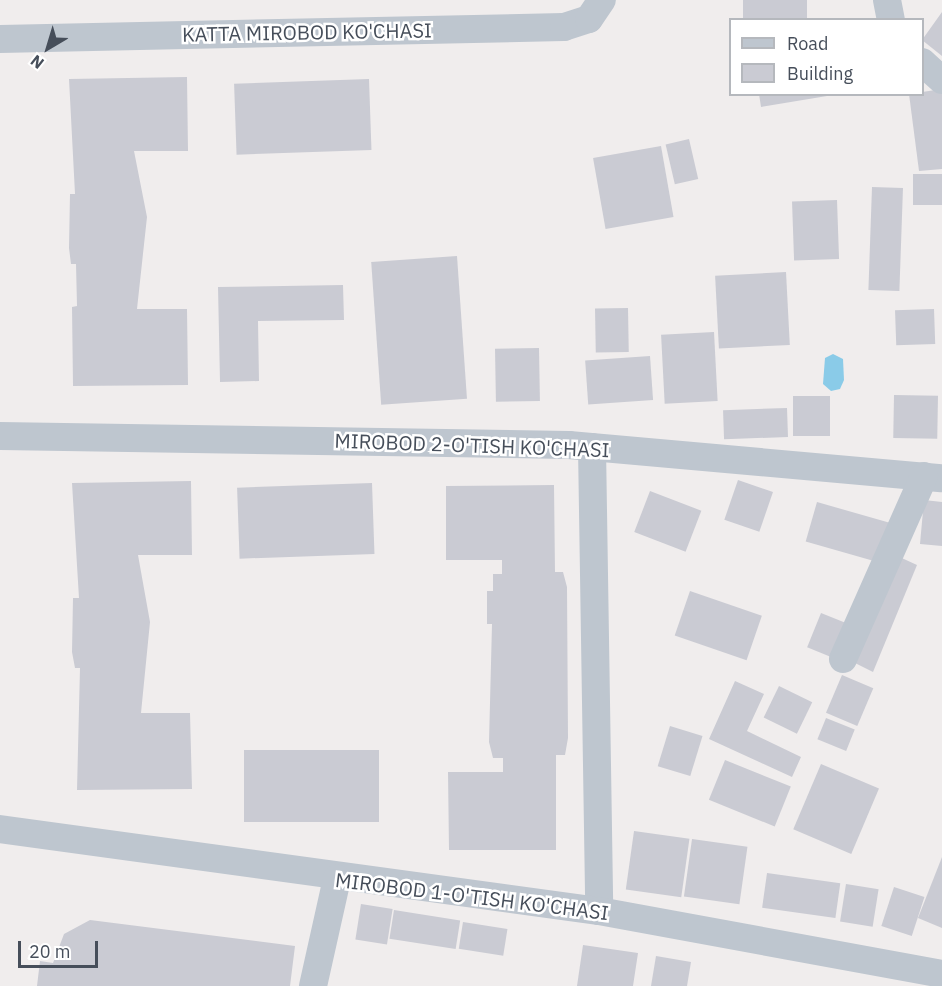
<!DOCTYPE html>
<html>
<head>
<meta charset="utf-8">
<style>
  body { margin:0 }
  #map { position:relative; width:942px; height:986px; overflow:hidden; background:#f0eded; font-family:"IBM Plex Sans",sans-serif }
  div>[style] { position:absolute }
  .water>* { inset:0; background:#8acbe8 }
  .building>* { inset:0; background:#cacbd3; transform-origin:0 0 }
  .minor>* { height:28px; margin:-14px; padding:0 14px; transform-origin:14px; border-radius:14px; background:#bec6cf }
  span { translate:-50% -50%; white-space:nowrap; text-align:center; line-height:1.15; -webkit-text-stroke:5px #fff; paint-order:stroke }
  .street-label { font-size:20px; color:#464e5a }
  .legend { position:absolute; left:729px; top:18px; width:195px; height:78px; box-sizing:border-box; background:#fff; border:2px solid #b5b8bd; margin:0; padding:8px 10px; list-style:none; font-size:18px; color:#464e5a }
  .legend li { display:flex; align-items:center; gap:12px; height:30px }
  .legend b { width:30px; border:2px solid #b5b8bd }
  .north { position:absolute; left:18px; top:18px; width:60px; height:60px; -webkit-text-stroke:4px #fff; paint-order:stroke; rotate:218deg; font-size:16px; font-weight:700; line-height:24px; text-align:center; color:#464e5a }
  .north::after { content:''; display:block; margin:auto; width:21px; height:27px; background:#464e5a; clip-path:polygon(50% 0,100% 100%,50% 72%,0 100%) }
  .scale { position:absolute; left:18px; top:941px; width:80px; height:27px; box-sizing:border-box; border:3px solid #464e5a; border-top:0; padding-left:8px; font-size:18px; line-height:21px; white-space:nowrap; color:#464e5a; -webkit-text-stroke:4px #fff; paint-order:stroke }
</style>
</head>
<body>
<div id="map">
  <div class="water">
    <i style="clip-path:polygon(833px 354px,843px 359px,844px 380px,840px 389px,831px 391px,823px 384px,825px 358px)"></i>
  </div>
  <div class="building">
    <i style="left:743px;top:0;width:64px;height:20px"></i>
    <i style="clip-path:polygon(942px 12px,942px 56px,922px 40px)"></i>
    <i style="clip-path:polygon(187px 77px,188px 151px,134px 151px,147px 217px,137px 309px,187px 309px,188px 385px,73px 386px,72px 307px,77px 306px,76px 264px,71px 264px,69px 248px,70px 194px,75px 194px,69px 79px)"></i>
    <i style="left:369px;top:79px;width:71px;height:135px;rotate:88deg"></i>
    <i style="clip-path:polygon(942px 89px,942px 169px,919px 171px,909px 94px)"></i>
    <i style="clip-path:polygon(759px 94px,827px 94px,827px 96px,761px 107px)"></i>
    <i style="left:689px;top:139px;width:41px;height:24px;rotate:77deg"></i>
    <i style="left:661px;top:146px;width:72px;height:69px;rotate:80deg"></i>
    <i style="left:942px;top:174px;width:31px;height:29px;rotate:90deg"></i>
    <i style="left:872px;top:187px;width:31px;height:103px;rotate:2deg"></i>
    <i style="left:837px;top:200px;width:59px;height:45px;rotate:88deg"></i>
    <i style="left:457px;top:256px;width:143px;height:86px;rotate:86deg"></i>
    <i style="left:786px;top:272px;width:73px;height:71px;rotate:87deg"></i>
    <i style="clip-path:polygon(343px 285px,344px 320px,258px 321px,259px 381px,220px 382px,218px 287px)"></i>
    <i style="left:628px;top:308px;width:44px;height:33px;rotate:89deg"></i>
    <i style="left:934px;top:309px;width:35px;height:39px;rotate:88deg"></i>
    <i style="left:714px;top:332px;width:69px;height:53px;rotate:87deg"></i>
    <i style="left:539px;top:348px;width:53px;height:44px;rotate:89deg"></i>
    <i style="left:650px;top:356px;width:44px;height:65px;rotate:86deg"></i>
    <i style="left:894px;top:395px;width:44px;height:43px;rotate:1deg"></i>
    <i style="left:793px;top:396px;width:37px;height:40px"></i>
    <i style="left:787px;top:408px;width:29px;height:64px;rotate:88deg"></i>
    <i style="left:738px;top:480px;width:37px;height:42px;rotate:19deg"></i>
    <i style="clip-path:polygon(191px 481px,192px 555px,138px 555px,150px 622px,141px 713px,190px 713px,192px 789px,77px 790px,80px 668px,75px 668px,72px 652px,73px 598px,79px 598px,72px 483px)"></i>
    <i style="left:372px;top:483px;width:71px;height:135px;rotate:88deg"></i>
    <i style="clip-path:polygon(554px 485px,555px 572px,563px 572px,567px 587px,568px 738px,565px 755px,556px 755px,556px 850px,449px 850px,448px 772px,503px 772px,503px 758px,493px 758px,489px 742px,492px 624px,487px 624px,487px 591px,493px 591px,493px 574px,502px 574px,502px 560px,446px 560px,446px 486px)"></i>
    <i style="left:650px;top:491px;width:55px;height:44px;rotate:21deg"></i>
    <i style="clip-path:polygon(924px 500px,942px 502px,942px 546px,920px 544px)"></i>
    <i style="left:817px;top:502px;width:81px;height:41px;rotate:16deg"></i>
    <i style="clip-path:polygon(893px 554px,917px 565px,873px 672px,845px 658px)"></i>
    <i style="left:690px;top:591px;width:76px;height:47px;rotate:19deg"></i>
    <i style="left:821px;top:613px;width:35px;height:37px;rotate:22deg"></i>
    <i style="left:842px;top:675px;width:34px;height:41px;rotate:23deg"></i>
    <i style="clip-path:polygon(735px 681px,764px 694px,747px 731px,801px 757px,792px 777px,709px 739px)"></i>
    <i style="left:779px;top:686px;width:37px;height:35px;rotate:26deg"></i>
    <i style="left:826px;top:718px;width:31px;height:23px;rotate:22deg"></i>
    <i style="left:670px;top:726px;width:34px;height:42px;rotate:17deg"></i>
    <i style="left:244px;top:750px;width:135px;height:72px"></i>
    <i style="left:725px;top:760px;width:71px;height:43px;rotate:22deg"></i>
    <i style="left:821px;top:764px;width:63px;height:71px;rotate:23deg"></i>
    <i style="left:634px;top:831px;width:56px;height:59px;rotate:8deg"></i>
    <i style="left:692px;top:839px;width:56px;height:58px;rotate:8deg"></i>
    <i style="clip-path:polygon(942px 857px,942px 928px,918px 918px)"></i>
    <i style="left:767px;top:873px;width:74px;height:35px;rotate:8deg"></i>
    <i style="left:846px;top:884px;width:33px;height:38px;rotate:9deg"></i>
    <i style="left:894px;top:887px;width:32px;height:41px;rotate:18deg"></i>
    <i style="left:361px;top:904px;width:32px;height:36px;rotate:9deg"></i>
    <i style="left:394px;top:910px;width:67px;height:29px;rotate:9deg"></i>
    <i style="clip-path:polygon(90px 920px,295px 946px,290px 986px,37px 986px,40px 961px,53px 963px,64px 934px)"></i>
    <i style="left:463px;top:922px;width:45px;height:27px;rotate:9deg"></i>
    <i style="clip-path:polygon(583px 945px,638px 953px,633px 986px,577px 986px)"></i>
    <i style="clip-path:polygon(656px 956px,691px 962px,687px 986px,651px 986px)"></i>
  </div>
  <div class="minor">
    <i style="left:887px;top:0;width:20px;rotate:79deg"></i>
    <i style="left:0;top:39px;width:564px;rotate:-1.22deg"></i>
    <i style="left:564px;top:27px;width:26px;rotate:-18deg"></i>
    <i style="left:589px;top:19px;width:23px;rotate:-56deg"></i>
    <i style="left:922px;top:62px;width:27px;rotate:42deg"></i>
    <i style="left:0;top:436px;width:569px;rotate:0.91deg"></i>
    <i style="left:569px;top:445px;width:374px;rotate:5.1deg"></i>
    <i style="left:592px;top:447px;width:464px;rotate:89.1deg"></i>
    <i style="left:843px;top:659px;width:200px;rotate:-66.1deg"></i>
    <i style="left:0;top:829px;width:605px;rotate:7.8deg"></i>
    <i style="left:599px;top:911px;width:349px;rotate:10.4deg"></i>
    <i style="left:313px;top:986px;width:110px;rotate:-77.4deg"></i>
  </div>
  <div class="street-label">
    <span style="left:307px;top:32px;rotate:-1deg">KATTA MIROBOD KO'CHASI</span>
    <span style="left:472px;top:445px;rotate:2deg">MIROBOD 2-O'TISH KO'CHASI</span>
    <span style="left:472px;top:896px;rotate:7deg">MIROBOD 1-O'TISH KO'CHASI</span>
  </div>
  <ul class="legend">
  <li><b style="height:8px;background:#bec6cf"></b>Road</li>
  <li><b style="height:16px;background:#cacbd3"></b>Building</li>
  </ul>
  <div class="north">N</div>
  <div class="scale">20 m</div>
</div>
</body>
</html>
